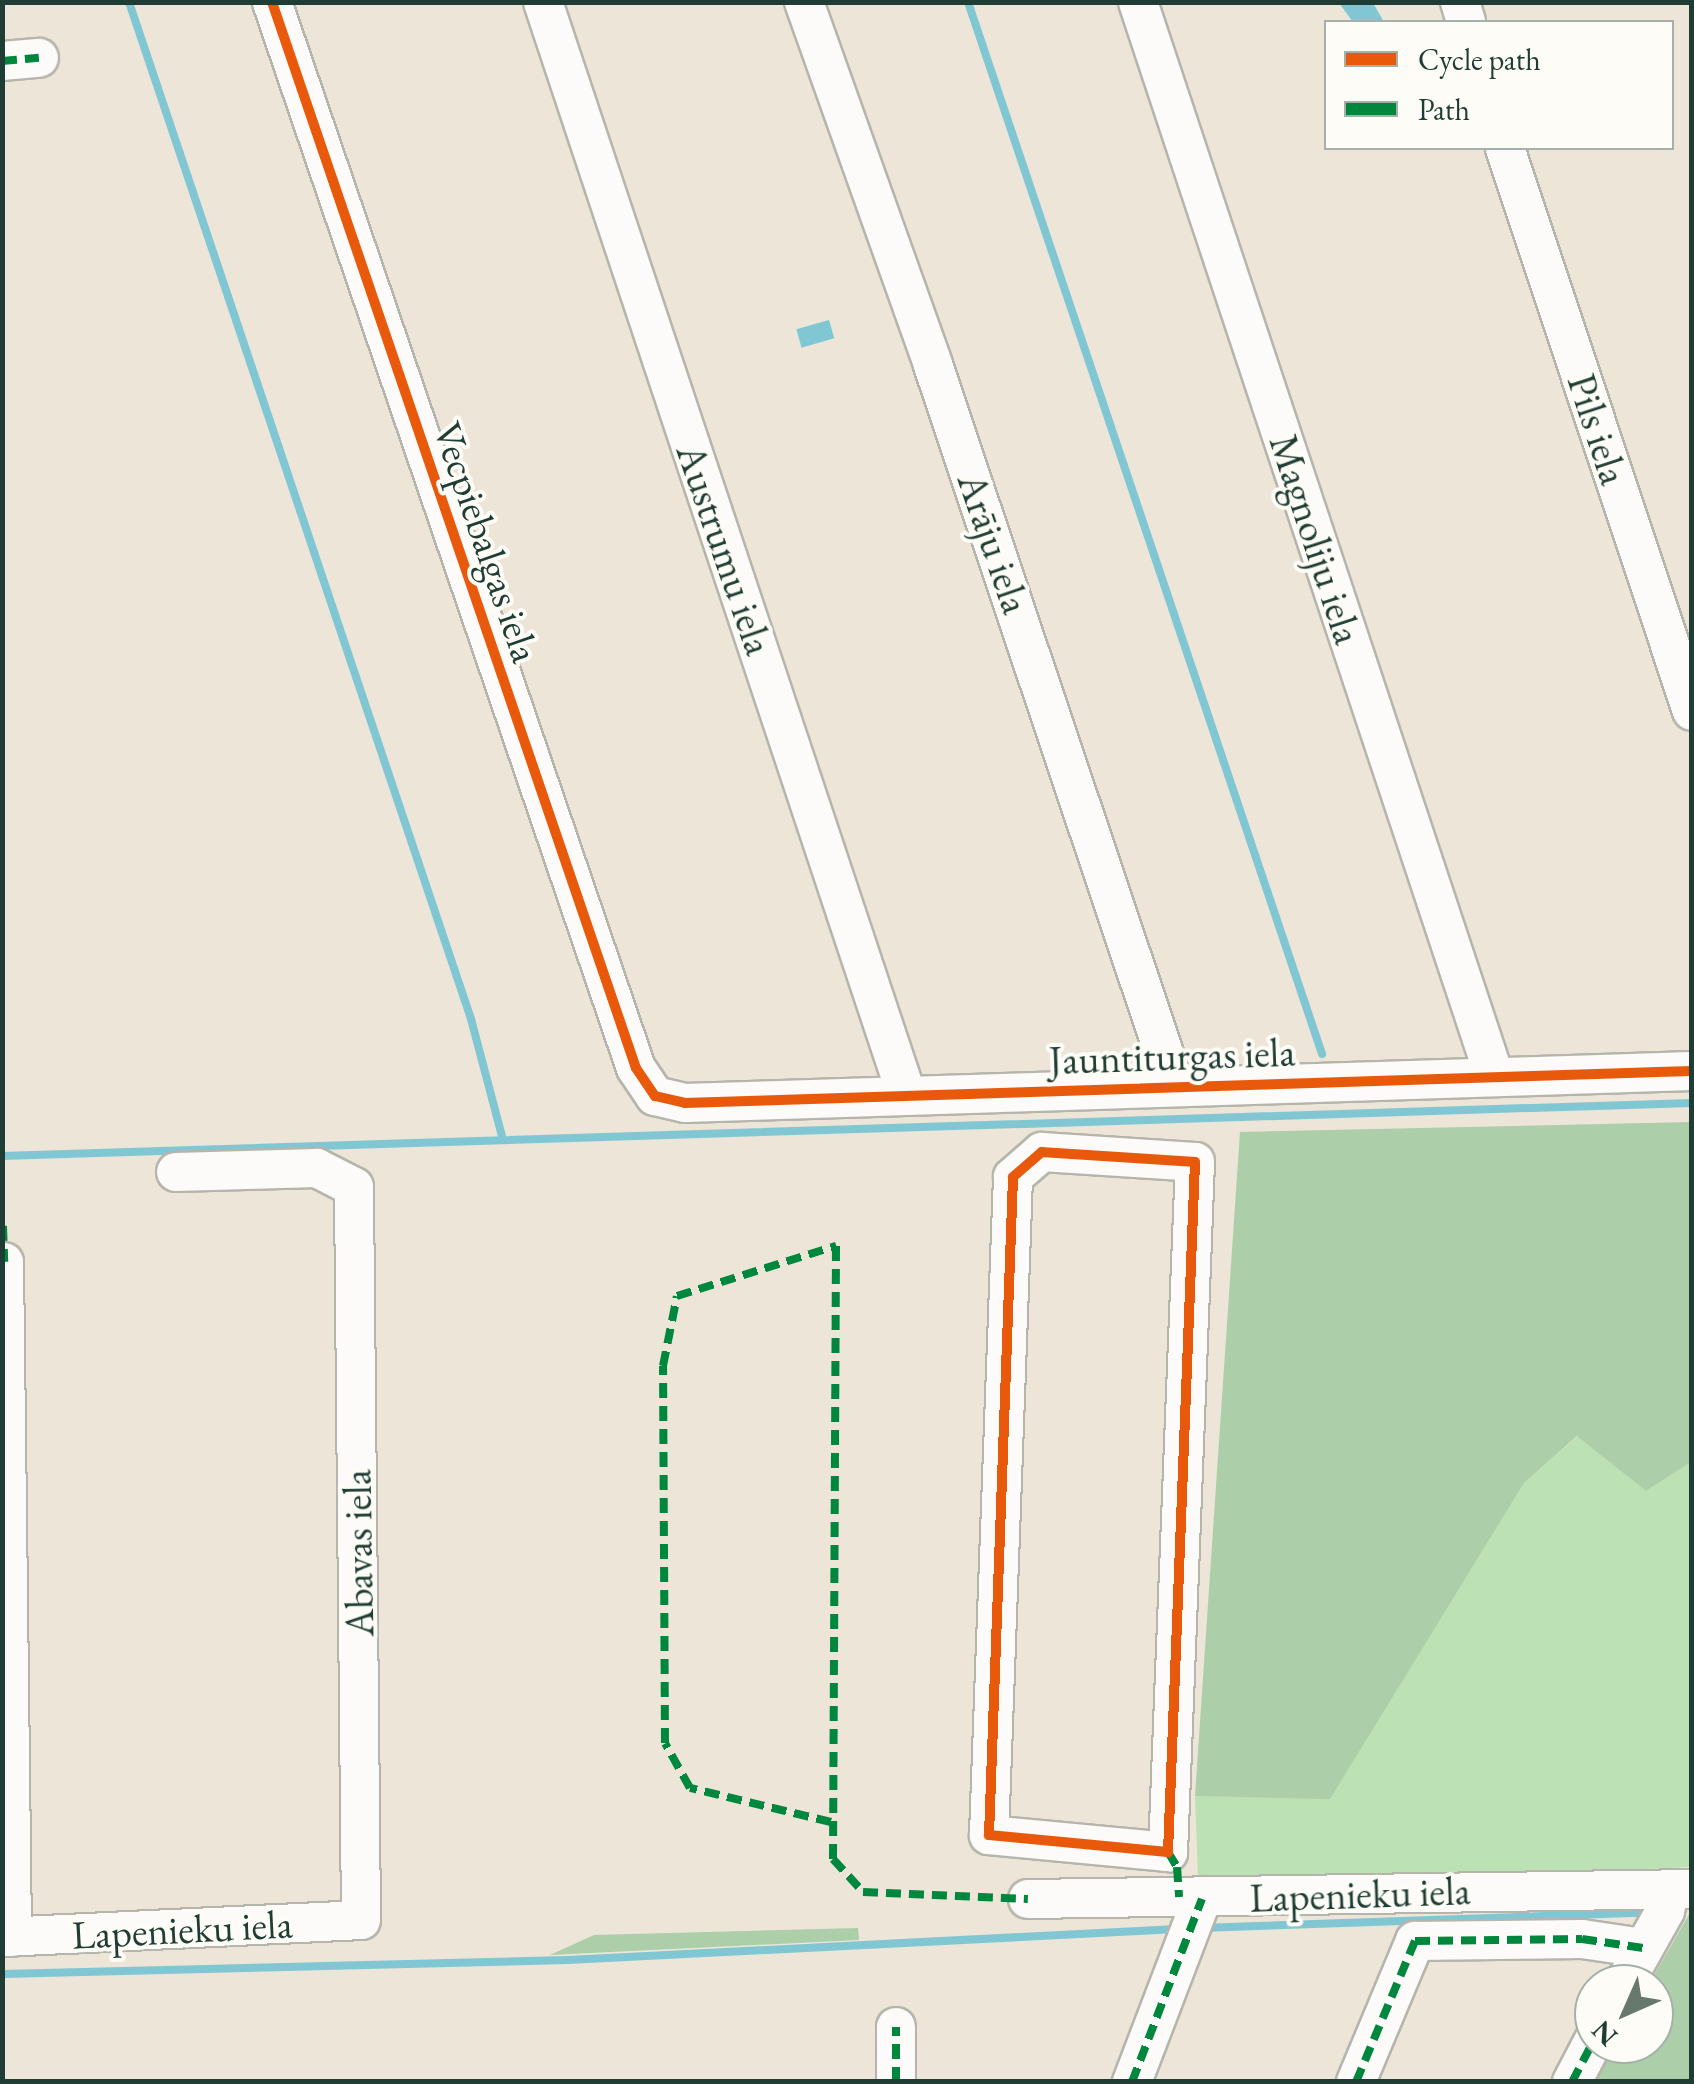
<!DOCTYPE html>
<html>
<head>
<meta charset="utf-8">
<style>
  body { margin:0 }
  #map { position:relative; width:1694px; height:2084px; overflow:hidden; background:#ece5d8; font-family:"EB Garamond",serif }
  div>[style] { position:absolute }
  .green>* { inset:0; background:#bce1b4 }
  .forest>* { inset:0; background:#accea8 }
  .water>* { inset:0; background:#81c6d3; transform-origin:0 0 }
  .stream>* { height:8px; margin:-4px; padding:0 4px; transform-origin:4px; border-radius:4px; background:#81c6d3 }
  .roads { filter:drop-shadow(2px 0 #b6b5ab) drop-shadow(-2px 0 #b6b5ab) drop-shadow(0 2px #b6b5ab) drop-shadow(0 -2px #b6b5ab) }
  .minor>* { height:38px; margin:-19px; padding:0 19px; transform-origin:19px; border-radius:19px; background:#fcfbf9 }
  .quiet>* { height:8px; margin-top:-4px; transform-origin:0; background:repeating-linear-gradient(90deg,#00873e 0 15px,transparent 0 23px) }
  .cycleway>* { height:10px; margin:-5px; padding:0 5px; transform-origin:5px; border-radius:5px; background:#e8590c }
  span { translate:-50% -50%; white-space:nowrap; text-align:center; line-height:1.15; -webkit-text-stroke:8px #fdfcf7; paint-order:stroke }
  .street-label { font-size:40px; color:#1f3d34 }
  .frame { position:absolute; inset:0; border:5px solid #1f3d34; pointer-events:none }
  .legend { position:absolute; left:1324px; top:20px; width:350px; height:130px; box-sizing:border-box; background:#fdfcf7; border:2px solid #a4b0a9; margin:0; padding:12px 18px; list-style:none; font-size:30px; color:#1f3d34 }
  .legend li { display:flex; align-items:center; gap:20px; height:50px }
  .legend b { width:50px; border:2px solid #a4b0a9 }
  .north { position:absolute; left:1574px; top:1964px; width:100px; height:100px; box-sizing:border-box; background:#fdfcf7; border:2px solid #a4b0a9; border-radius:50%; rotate:225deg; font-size:28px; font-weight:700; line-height:40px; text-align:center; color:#1f3d34 }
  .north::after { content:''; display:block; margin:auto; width:35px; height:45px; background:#67786d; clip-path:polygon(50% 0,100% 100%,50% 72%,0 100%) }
</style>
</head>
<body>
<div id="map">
  <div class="green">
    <i style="clip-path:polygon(1578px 1436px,1646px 1491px,1691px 1462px,1691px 1867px,1410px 1880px,1198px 1878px,1195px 1796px,1330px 1798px,1524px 1483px)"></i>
  </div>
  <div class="forest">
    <i style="clip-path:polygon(1691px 1122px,1691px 1462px,1646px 1491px,1577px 1436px,1524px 1483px,1330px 1799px,1195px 1796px,1240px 1132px)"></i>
    <i style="clip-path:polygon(1691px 1911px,1691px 2081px,1589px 2082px,1612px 2044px,1654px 2044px,1654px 1984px,1649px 1984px)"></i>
    <i style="clip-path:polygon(858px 1928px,859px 1940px,550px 1955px,594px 1935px)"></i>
  </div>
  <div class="water">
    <i style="clip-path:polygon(1339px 3px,1373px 3px,1384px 22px,1353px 22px)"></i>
    <i style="left:829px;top:320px;width:19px;height:34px;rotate:74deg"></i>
  </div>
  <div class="stream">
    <i style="left:129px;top:2px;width:1073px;rotate:71.41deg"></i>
    <i style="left:471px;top:1019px;width:125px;rotate:75.2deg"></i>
    <i style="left:968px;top:2px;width:1110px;rotate:71.4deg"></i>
    <i style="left:2px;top:1156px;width:1691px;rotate:-1.8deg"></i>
    <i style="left:1201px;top:1928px;width:438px;rotate:-2deg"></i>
    <i style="left:2px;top:1974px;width:566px;rotate:-1.42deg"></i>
    <i style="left:568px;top:1960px;width:610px;rotate:-2.91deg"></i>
  </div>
  <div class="roads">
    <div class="minor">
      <i style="left:272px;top:2px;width:1126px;rotate:71.15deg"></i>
      <i style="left:636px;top:1068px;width:34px;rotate:56deg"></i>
      <i style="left:655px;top:1096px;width:31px;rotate:13deg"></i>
      <i style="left:685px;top:1103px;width:1008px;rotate:-1.82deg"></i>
      <i style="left:543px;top:2px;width:1153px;rotate:71.6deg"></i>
      <i style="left:804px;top:2px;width:385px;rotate:70.4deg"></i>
      <i style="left:933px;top:365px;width:761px;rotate:71.45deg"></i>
      <i style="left:1138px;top:2px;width:1131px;rotate:71.65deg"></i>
      <i style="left:1460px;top:2px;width:21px;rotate:73deg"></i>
      <i style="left:2px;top:61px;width:37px;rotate:-5deg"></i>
      <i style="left:1505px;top:148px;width:593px;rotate:71.63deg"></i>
      <i style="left:1042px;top:1152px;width:153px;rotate:3.7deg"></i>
      <i style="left:1195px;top:1162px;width:691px;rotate:92.24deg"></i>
      <i style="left:1168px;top:1852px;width:180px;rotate:-174.6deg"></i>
      <i style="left:989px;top:1835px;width:658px;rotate:-87.91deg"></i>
      <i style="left:1013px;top:1177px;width:38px;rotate:-41deg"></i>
      <i style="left:4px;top:1262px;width:675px;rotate:89.32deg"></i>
      <i style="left:1028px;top:1899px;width:664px;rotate:-0.86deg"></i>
      <i style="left:2px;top:1937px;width:359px;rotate:-2.7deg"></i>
      <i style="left:361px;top:1920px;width:733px;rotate:-90.55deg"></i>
      <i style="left:354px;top:1187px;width:42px;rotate:-152.8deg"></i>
      <i style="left:317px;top:1168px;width:141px;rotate:178.4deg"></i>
      <i style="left:1624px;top:1984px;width:84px;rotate:-60.7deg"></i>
      <i style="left:1665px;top:1911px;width:22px;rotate:-77deg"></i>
      <i style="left:896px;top:2082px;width:55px;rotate:-90deg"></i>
      <i style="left:1132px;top:2082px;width:196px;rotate:-69.1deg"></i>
      <i style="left:1356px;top:2082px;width:153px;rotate:-67.3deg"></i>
      <i style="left:1415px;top:1941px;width:167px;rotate:-0.7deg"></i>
      <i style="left:1582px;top:1939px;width:62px;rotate:8.4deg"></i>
      <i style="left:1572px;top:2082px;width:47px;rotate:-62.4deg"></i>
    </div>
  </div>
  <div class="quiet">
    <i style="left:2px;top:61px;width:37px;rotate:-5deg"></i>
    <i style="left:3px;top:1226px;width:36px;rotate:88deg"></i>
    <i style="left:831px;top:1822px;width:145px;rotate:-166.4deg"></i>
    <i style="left:690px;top:1788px;width:51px;rotate:-119.1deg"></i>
    <i style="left:665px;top:1743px;width:377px;rotate:-90.3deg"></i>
    <i style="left:663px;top:1366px;width:71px;rotate:-78.7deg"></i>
    <i style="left:677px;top:1296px;width:167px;rotate:-17.5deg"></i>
    <i style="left:836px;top:1246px;width:613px;rotate:90.28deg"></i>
    <i style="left:833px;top:1859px;width:45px;rotate:47.7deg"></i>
    <i style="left:863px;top:1892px;width:165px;rotate:2.4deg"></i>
    <i style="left:1168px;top:1852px;width:17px;rotate:59deg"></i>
    <i style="left:1177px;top:1867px;width:30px;rotate:86deg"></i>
    <i style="left:896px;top:2082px;width:55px;rotate:-90deg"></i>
    <i style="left:1132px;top:2082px;width:196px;rotate:-69.1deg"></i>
    <i style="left:1356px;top:2082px;width:153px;rotate:-67.3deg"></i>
    <i style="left:1415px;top:1941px;width:167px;rotate:-0.7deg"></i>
    <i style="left:1582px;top:1939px;width:62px;rotate:8.4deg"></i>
    <i style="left:1572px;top:2082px;width:47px;rotate:-62.4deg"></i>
  </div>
  <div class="cycleway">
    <i style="left:272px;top:2px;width:1126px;rotate:71.15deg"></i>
    <i style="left:636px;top:1068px;width:34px;rotate:56deg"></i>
    <i style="left:655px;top:1096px;width:31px;rotate:13deg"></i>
    <i style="left:685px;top:1103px;width:1008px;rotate:-1.82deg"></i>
    <i style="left:1042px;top:1152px;width:153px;rotate:3.7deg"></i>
    <i style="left:1195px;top:1162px;width:691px;rotate:92.24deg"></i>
    <i style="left:1168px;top:1852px;width:180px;rotate:-174.6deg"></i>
    <i style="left:989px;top:1835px;width:658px;rotate:-87.91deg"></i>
    <i style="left:1013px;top:1177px;width:38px;rotate:-41deg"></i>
  </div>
  <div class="street-label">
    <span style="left:1598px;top:429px;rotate:72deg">Pils iela</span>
    <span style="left:1316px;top:539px;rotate:72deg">Magnoliju iela</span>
    <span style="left:487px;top:542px;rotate:71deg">Vecpiebalgas iela</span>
    <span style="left:994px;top:543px;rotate:71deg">Arāju iela</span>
    <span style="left:725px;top:549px;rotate:71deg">Austrumu iela</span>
    <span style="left:1172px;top:1056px;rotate:-2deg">Jauntiturgas iela</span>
    <span style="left:358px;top:1553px;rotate:-91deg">Abavas iela</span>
    <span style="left:1360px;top:1894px;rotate:-2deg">Lapenieku iela</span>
    <span style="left:182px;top:1929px;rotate:-3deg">Lapenieku iela</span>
  </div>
  <div class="frame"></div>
  <ul class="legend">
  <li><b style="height:12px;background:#e8590c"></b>Cycle path</li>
  <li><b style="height:12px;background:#00873e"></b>Path</li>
  </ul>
  <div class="north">N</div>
</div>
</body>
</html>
